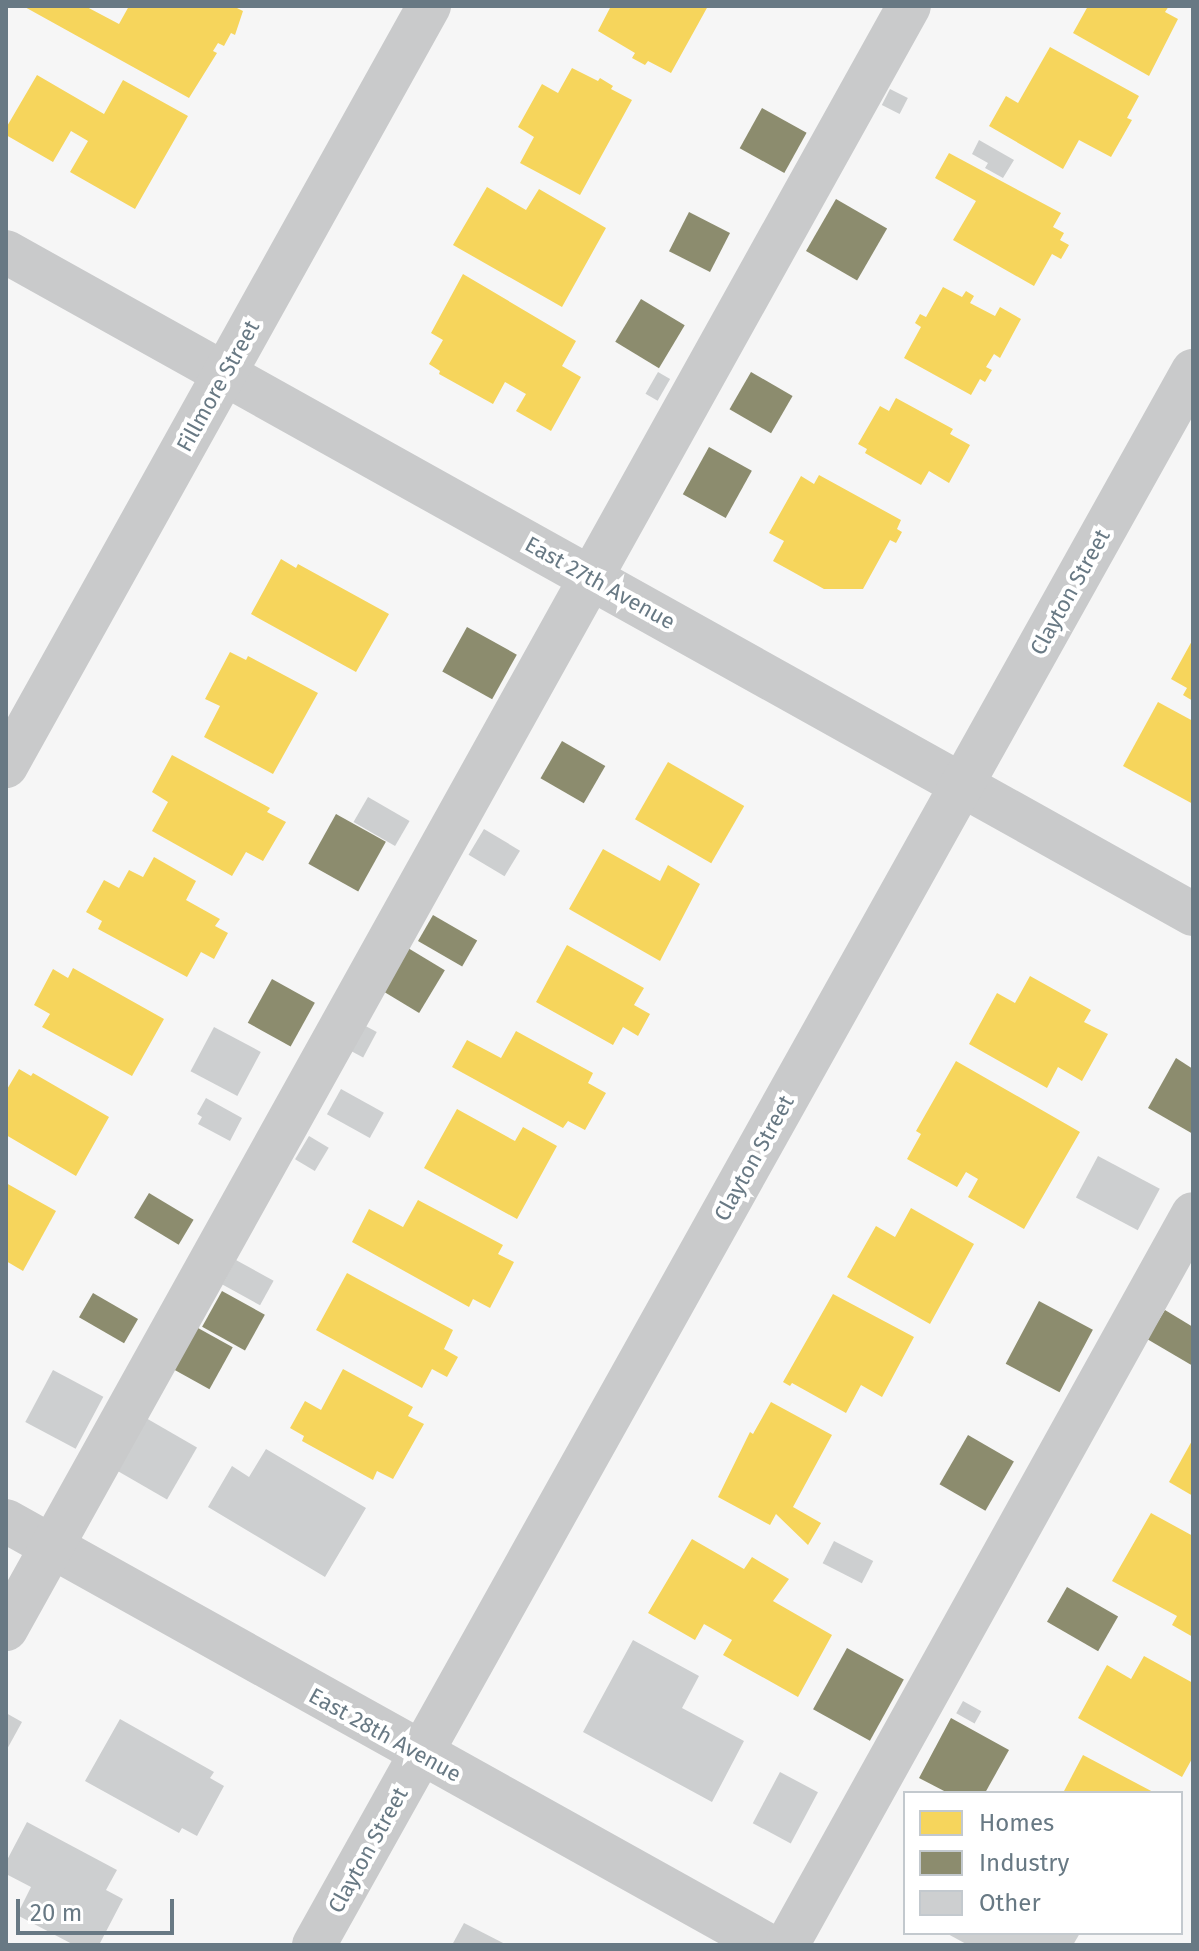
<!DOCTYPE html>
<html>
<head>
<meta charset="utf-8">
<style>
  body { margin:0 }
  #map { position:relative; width:1199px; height:1951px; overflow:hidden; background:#f6f6f6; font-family:"Fira Sans",sans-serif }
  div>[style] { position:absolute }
  .homes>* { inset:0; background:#f6d55c; transform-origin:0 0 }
  .industry>* { inset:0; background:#8c8c6e; transform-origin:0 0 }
  .building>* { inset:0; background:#cdcfd0; transform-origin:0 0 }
  .minor>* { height:44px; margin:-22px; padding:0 22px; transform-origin:22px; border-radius:22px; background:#c9cacb }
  span { translate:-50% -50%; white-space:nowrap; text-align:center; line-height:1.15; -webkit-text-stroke:8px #fff; paint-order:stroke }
  .street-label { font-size:22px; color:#687984 }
  .frame { position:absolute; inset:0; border:8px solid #687984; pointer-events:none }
  .legend { position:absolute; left:903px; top:1791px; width:280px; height:144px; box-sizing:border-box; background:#fff; border:2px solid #c3c9ce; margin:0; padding:10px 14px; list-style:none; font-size:24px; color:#687984 }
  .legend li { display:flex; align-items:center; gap:16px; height:40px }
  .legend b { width:40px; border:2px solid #c3c9ce }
  .scale { position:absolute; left:16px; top:1899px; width:158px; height:36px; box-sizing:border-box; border:4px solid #687984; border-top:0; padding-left:10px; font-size:24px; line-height:28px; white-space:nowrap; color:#687984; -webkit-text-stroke:6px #fff; paint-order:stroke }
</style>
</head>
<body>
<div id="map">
  <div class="homes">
    <i style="clip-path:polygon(23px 6px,85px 6px,119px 24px,129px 6px,233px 6px,243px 11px,235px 35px,231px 33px,224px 46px,218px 43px,213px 51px,217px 53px,189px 98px)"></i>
    <i style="clip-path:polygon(611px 6px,708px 6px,671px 73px,648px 61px,645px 65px,632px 58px,635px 53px,598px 31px)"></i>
    <i style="clip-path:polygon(1088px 6px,1169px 6px,1165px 12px,1178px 19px,1149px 76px,1073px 33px)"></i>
    <i style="clip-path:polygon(1050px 47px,1139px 96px,1127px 118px,1132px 120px,1111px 157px,1079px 140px,1063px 169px,989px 126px,1006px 96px,1018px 103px)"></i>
    <i style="clip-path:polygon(572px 68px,598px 81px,600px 78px,613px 86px,611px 89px,632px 100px,580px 195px,520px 163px,534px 137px,518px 127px,542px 84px,558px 93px)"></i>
    <i style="clip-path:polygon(37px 75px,104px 114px,123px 80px,188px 116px,135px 209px,70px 172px,88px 141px,71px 131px,53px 162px,6px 135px,6px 128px)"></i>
    <i style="clip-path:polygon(949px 153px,1061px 213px,1053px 227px,1064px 233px,1060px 240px,1069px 245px,1061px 259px,1052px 254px,1034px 286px,953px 240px,976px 201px,935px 178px)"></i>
    <i style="clip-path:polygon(487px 187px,526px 210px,539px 189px,606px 228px,562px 307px,453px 245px)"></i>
    <i style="clip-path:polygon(463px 274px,576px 341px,562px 366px,581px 377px,551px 431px,516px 411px,526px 394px,505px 382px,493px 404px,439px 374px,440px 371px,429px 364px,443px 340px,431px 333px)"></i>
    <i style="clip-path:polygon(943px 287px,962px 297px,966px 291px,974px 296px,970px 303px,995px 316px,1000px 307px,1021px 319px,1000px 358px,994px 354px,986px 367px,992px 370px,985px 382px,980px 379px,971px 395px,904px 358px,921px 327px,915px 323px,920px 314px,926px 317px)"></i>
    <i style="clip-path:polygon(896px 398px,953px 429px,950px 434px,970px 445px,949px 483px,929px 471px,921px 485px,865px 453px,867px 449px,858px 444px,880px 406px,889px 411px)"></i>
    <i style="clip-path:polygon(819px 475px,901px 520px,897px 529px,902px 532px,896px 543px,890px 540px,863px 589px,824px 589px,773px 561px,784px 541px,769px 533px,801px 476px,814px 484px)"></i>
    <i style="clip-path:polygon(281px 559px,296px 568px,298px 564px,389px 614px,356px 672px,251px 614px)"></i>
    <i style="clip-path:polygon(1193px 639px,1193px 701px,1183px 695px,1187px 688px,1171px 679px)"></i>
    <i style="clip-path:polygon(230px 652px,246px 660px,248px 656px,318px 693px,273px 774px,204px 737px,220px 706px,205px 699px)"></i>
    <i style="clip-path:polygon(1158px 702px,1193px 721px,1193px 804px,1123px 766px)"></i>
    <i style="clip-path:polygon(172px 755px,270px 808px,267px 812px,286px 822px,263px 861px,246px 852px,232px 876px,152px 831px,168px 802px,152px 792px)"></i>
    <i style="left:668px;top:762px;width:88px;height:66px;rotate:30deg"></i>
    <i style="clip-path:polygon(603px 849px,660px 881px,668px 865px,700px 884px,660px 961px,569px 909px)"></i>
    <i style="clip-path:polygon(154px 857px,196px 881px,186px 900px,220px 919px,215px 926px,228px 933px,214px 959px,201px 952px,187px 977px,98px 929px,102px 921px,86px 912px,104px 880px,119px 888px,129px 870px,143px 877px)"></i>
    <i style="clip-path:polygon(567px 945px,644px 988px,634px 1005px,650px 1014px,638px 1036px,623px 1027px,613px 1045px,536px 1002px)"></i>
    <i style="clip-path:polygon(73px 968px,164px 1019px,132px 1076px,42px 1027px,50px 1014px,34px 1005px,53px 969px,68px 978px)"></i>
    <i style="clip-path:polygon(1030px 976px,1091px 1010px,1084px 1022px,1108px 1034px,1082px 1081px,1058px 1067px,1047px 1088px,969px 1044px,997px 993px,1015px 1003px)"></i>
    <i style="clip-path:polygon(516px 1031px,593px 1073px,588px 1083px,606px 1093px,585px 1130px,568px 1121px,563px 1128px,452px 1067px,467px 1040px,501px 1058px)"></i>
    <i style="clip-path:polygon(956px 1061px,1080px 1132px,1024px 1229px,968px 1197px,978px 1179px,966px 1172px,957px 1187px,907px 1159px,921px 1134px,916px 1131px)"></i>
    <i style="clip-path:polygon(19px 1069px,31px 1076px,33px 1073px,109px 1117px,76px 1176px,6px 1135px,6px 1091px)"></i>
    <i style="clip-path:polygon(457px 1109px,515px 1141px,523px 1127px,557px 1146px,517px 1219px,424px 1168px)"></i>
    <i style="clip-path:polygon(6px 1183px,56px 1211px,23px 1271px,6px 1261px)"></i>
    <i style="clip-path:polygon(418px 1200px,503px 1245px,498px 1254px,514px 1262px,490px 1308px,473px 1299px,469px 1307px,352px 1242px,369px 1209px,403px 1227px)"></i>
    <i style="clip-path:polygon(911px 1208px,974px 1244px,930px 1324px,847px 1277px,876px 1226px,895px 1237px)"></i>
    <i style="clip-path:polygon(347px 1273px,453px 1330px,444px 1349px,458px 1357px,447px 1377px,432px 1369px,422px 1388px,316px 1330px)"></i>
    <i style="clip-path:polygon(833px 1294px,914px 1337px,882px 1397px,861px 1385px,846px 1413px,792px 1383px,790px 1386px,783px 1382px)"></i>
    <i style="clip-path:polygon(343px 1369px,413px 1407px,408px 1416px,424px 1424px,393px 1479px,377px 1471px,373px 1480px,302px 1441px,304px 1436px,290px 1428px,305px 1401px,321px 1410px)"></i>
    <i style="clip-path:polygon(771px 1402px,832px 1435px,793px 1507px,821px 1523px,808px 1545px,776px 1514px,770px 1525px,718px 1497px,750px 1432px,753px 1434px)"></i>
    <i style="clip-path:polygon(1193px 1439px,1193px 1496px,1169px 1482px)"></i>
    <i style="clip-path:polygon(1151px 1513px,1193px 1536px,1193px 1637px,1172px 1625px,1177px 1616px,1112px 1581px)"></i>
    <i style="clip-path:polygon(692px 1539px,744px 1569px,752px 1557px,789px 1579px,773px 1601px,832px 1635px,798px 1697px,723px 1655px,732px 1640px,704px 1624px,695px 1640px,648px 1613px)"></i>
    <i style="clip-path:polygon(1144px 1656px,1193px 1683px,1193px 1757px,1182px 1777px,1078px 1718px,1107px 1665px,1131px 1679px)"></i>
    <i style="clip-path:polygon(1083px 1755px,1155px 1793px,1063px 1793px)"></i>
  </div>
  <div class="industry">
    <i style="left:762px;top:108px;width:51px;height:46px;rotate:29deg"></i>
    <i style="left:836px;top:199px;width:59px;height:60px;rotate:30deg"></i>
    <i style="left:689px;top:212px;width:46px;height:44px;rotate:27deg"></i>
    <i style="left:641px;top:299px;width:51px;height:50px;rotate:31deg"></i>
    <i style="left:751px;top:372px;width:48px;height:43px;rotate:30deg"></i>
    <i style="left:709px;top:447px;width:49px;height:54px;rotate:29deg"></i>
    <i style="left:467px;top:627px;width:57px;height:51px;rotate:29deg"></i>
    <i style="left:562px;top:741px;width:50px;height:43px;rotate:30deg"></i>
    <i style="left:336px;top:814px;width:57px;height:57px;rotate:29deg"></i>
    <i style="left:433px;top:915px;width:51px;height:30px;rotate:30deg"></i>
    <i style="left:408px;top:948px;width:43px;height:50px;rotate:31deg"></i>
    <i style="left:272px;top:979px;width:49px;height:50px;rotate:29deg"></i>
    <i style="clip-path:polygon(1176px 1058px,1193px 1069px,1193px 1134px,1148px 1108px)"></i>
    <i style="left:149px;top:1193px;width:52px;height:29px;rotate:31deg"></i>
    <i style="left:222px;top:1291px;width:49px;height:41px;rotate:29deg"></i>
    <i style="left:93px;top:1293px;width:52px;height:28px;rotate:30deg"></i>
    <i style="left:1039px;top:1301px;width:61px;height:71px;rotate:28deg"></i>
    <i style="clip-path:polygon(1165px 1310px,1193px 1327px,1193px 1366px,1147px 1339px)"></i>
    <i style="left:189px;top:1323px;width:50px;height:48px;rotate:29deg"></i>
    <i style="left:968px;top:1435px;width:53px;height:57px;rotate:30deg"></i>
    <i style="left:1067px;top:1587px;width:59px;height:40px;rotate:30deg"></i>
    <i style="left:847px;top:1648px;width:65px;height:70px;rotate:29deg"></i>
    <i style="clip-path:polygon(951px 1718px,1009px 1750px,985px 1793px,948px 1793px,919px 1778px)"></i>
  </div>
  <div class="building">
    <i style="left:890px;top:89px;width:20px;height:18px;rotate:27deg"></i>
    <i style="clip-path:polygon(979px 140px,1014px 160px,1003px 178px,985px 168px,988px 163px,972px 154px)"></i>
    <i style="left:658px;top:372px;width:14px;height:25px;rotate:30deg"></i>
    <i style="left:368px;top:797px;width:48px;height:29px;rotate:30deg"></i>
    <i style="left:484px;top:829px;width:42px;height:30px;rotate:31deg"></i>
    <i style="left:360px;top:1023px;width:19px;height:29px;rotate:28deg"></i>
    <i style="left:214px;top:1027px;width:53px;height:50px;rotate:28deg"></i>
    <i style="left:341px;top:1089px;width:49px;height:29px;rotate:29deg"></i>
    <i style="clip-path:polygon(206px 1098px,242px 1118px,230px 1141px,198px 1124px,202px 1117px,197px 1114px)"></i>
    <i style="left:309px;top:1136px;width:23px;height:27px;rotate:31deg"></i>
    <i style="left:1098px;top:1156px;width:70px;height:47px;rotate:28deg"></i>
    <i style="left:236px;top:1260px;width:43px;height:28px;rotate:29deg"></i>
    <i style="left:53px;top:1370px;width:57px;height:59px;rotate:28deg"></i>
    <i style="left:139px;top:1414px;width:67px;height:60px;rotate:30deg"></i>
    <i style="clip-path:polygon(266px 1449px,366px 1508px,325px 1577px,208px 1507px,232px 1466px,249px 1477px)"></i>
    <i style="left:834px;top:1541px;width:44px;height:25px;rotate:27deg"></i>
    <i style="clip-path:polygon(633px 1640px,699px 1676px,682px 1708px,744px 1741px,712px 1802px,583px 1732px)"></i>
    <i style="left:963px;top:1701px;width:21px;height:14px;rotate:29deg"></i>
    <i style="clip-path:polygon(6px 1713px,22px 1722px,6px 1751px)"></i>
    <i style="clip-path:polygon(120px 1719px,214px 1772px,210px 1778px,224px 1786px,197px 1836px,182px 1828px,179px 1833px,85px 1781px)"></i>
    <i style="left:780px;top:1772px;width:43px;height:58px;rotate:28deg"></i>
    <i style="clip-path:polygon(27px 1822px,117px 1870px,106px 1890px,123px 1899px,99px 1945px,74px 1945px,17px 1915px,31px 1887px,6px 1874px,6px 1862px)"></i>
    <i style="clip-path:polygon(464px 1923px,507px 1945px,452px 1945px)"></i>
    <i style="clip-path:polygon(946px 1933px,1080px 1933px,1073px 1945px,968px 1945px)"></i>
  </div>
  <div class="minor">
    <i style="left:6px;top:252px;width:1359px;rotate:29.15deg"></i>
    <i style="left:6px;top:766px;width:870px;rotate:-60.9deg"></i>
    <i style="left:6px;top:1521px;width:871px;rotate:29.12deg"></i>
    <i style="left:6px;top:1629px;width:1857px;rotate:-60.91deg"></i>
    <i style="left:314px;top:1945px;width:1803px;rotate:-60.82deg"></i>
    <i style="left:787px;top:1945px;width:836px;rotate:-60.95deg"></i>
  </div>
  <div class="street-label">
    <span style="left:218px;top:386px;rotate:-61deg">Fillmore Street</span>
    <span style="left:600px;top:583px;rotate:29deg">East 27th Avenue</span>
    <span style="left:1070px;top:592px;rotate:-61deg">Clayton Street</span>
    <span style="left:754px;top:1158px;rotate:-61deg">Clayton Street</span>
    <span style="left:385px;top:1735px;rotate:29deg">East 28th Avenue</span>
    <span style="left:368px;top:1850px;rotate:-61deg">Clayton Street</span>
  </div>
  <div class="frame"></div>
  <ul class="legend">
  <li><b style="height:22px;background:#f6d55c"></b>Homes</li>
  <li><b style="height:22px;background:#8c8c6e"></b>Industry</li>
  <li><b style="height:22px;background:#cdcfd0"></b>Other</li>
  </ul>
  <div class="scale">20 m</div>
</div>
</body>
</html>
